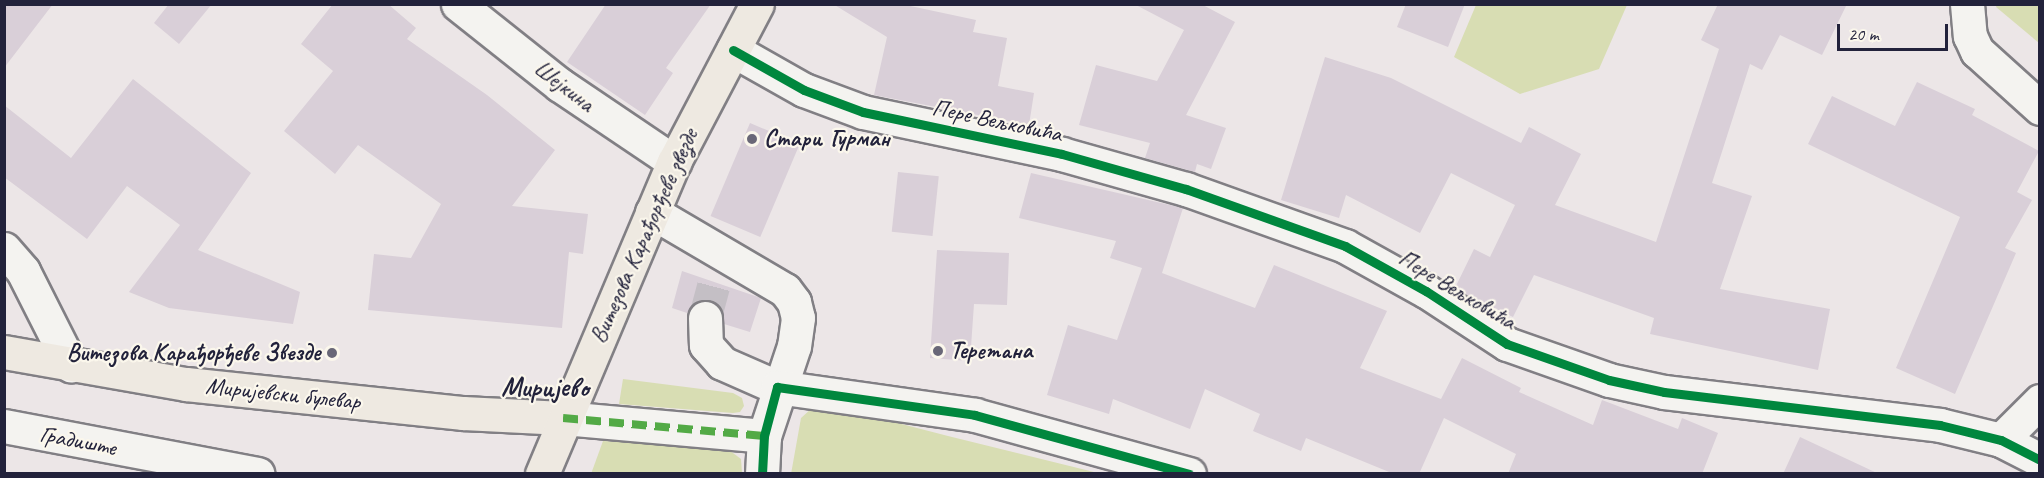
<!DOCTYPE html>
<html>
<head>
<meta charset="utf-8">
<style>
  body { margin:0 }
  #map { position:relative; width:2044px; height:478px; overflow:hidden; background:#ece6e7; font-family:Caveat,sans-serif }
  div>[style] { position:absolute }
  .green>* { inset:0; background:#d8ddb3 }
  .building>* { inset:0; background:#d9cfd8; transform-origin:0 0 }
  .minor-tunnel>* { height:33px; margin-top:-16.5px; transform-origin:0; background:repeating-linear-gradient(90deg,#c4bfc5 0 33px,transparent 0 49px) }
  .roads { filter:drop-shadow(2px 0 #817f84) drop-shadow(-2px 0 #817f84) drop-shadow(0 2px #817f84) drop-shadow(0 -2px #817f84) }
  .minor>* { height:33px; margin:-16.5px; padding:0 16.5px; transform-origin:16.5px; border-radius:16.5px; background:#f4f3f0 }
  .major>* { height:33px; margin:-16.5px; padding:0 16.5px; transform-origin:16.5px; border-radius:16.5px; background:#eee9e1 }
  .quiet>* { height:8px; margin-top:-4px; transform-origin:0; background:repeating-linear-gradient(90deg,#53aa46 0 15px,transparent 0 23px) }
  .cycleway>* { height:9px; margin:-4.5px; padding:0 4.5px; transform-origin:4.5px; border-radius:4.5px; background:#00873e }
  .dots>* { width:16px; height:16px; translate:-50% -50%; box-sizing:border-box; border:3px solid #fbf7ec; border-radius:50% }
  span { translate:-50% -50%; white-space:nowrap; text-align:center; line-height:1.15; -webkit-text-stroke:4.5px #fbf7ec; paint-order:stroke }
  .street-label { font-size:24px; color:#22223b }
  .poi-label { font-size:24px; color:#22223b; font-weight:700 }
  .left { translate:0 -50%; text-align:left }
  .right { translate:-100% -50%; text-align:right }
  .quarter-label { font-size:27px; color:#22223b; font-weight:700 }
  .frame { position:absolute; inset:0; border:6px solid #22223b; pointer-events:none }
  .scale { position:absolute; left:1837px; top:24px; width:111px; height:27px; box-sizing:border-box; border:3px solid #22223b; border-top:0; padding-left:8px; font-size:18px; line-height:21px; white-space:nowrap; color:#22223b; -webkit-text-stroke:4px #fbf7ec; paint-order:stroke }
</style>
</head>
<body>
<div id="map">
  <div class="green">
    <i style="clip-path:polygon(1997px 4px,2039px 5px,2039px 43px,1996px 7px)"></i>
    <i style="clip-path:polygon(1476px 5px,1476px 4px,1627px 5px,1599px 69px,1520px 94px,1454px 57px)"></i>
    <i style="clip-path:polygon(623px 379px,733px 393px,742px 398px,744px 406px,740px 412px,733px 413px,619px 404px)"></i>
    <i style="clip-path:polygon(828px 405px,948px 436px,1098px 473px,791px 474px,801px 418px,811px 409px)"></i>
    <i style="clip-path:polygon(603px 441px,725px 447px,741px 459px,742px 473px,591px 474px)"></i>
  </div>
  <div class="building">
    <i style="clip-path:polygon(4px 4px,53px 4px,4px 68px)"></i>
    <i style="clip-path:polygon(169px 4px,212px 4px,179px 44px,154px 23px)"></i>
    <i style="clip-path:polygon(333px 4px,388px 4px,416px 28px,407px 39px,487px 95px,555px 150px,512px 206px,588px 214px,583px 254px,569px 252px,562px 328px,368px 310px,374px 254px,411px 258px,441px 204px,358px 145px,335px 174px,284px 131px,333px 71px,301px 44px)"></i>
    <i style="clip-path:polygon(606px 4px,711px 4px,666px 68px,673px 73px,645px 115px,567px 62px)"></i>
    <i style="clip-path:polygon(833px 4px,901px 4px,976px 20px,973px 32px,1007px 38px,998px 86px,1034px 93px,1029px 125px,874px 95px,887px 37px)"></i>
    <i style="clip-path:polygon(1134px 4px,1201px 4px,1235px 22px,1186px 115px,1226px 128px,1211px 169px,1197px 164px,1195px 172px,1145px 158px,1150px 143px,1079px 125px,1096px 65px,1157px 81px,1184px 30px)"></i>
    <i style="clip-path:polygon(1406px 4px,1465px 4px,1448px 47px,1397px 27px)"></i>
    <i style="clip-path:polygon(1718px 4px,1847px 4px,1822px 55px,1780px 35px,1762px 70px,1750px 64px,1712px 183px,1752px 196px,1720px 289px,1830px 309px,1818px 370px,1650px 334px,1654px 318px,1534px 275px,1513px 317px,1463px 293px,1455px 288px,1474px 249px,1490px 257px,1515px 205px,1451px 173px,1420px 233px,1346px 195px,1339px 218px,1281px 200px,1325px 57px,1391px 78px,1521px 143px,1529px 127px,1581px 154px,1555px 205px,1656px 242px,1719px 49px,1701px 40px)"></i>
    <i style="clip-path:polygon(133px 79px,251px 173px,198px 250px,300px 292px,293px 324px,169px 308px,129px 292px,180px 225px,127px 186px,87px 239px,4px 177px,4px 105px,71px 158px)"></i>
    <i style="clip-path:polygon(1917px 82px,1975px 109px,1972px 115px,2039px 151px,2017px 192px,2032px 200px,2005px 248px,2016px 253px,1955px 394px,1896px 368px,1960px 217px,1808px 144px,1832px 96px,1895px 126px)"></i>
    <i style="left:750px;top:123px;width:54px;height:101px;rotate:23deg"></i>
    <i style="left:898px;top:172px;width:41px;height:60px;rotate:6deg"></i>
    <i style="clip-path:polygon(1031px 173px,1183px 208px,1162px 273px,1255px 308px,1274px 265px,1387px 311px,1360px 368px,1441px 399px,1462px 358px,1521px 388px,1519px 392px,1593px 425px,1602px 400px,1678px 429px,1682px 418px,1718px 433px,1702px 474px,1508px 474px,1516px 454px,1444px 418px,1419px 474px,1394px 474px,1306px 438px,1301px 451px,1253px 431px,1260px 414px,1205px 389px,1190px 429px,1113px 399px,1109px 414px,1047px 395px,1068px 325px,1117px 340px,1142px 268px,1110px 258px,1116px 241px,1019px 218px)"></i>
    <i style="clip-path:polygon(937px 250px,1009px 253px,1007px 305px,974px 304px,970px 361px,930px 358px)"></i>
    <i style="clip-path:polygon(682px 271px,761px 298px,750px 332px,724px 324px,721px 309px,713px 301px,696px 302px,687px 313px,672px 308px)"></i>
    <i style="clip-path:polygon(1800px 437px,1879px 474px,1783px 474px)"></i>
  </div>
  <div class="minor-tunnel">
    <i style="left:705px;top:318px;width:38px;rotate:-75deg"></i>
  </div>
  <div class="roads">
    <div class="minor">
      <i style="left:458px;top:4px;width:130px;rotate:38.5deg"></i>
      <i style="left:560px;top:85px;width:138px;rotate:34deg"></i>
      <i style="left:1967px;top:4px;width:32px;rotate:85deg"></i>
      <i style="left:1970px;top:36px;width:17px;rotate:65deg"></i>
      <i style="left:1977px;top:51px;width:85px;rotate:42.1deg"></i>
      <i style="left:733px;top:50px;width:81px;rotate:29.4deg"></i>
      <i style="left:804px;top:90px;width:63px;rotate:20.4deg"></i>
      <i style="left:863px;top:112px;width:203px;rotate:11.9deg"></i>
      <i style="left:1062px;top:154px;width:129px;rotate:15.8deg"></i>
      <i style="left:1186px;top:189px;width:169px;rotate:19.7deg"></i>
      <i style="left:1345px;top:246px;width:93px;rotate:29.1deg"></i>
      <i style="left:1426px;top:291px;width:97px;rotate:33.2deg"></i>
      <i style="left:1507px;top:344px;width:108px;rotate:19.4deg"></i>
      <i style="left:1609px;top:380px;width:56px;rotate:12.3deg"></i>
      <i style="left:1664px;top:392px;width:278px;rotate:6.8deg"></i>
      <i style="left:1940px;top:425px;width:63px;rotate:13.8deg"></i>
      <i style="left:2001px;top:440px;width:44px;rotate:27.1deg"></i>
      <i style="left:652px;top:212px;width:154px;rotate:30.4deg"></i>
      <i style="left:785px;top:290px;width:15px;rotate:53deg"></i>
      <i style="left:794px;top:302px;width:16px;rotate:76deg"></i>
      <i style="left:798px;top:318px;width:28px;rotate:98deg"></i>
      <i style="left:794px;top:346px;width:95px;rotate:108.4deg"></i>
      <i style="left:764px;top:436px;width:38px;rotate:93deg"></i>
      <i style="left:4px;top:249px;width:29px;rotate:49deg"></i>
      <i style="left:23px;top:271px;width:106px;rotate:63.2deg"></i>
      <i style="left:705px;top:318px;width:27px;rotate:88deg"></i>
      <i style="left:706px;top:345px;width:24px;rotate:48deg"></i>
      <i style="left:722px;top:363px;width:60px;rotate:23.6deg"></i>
      <i style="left:777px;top:387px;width:200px;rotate:8deg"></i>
      <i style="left:975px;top:415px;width:222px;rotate:15.4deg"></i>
      <i style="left:563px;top:418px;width:202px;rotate:5.1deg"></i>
      <i style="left:4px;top:426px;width:258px;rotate:10.7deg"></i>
      <i style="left:2001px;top:440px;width:55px;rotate:-45deg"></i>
    </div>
    <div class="major">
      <i style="left:4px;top:352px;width:185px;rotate:10deg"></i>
      <i style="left:186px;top:384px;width:279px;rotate:6deg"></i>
      <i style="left:463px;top:413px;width:100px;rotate:2.9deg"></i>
      <i style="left:542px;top:474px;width:339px;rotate:-67.1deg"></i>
      <i style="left:674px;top:162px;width:178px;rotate:-62.3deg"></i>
    </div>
  </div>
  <div class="quiet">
    <i style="left:563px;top:418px;width:202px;rotate:5.1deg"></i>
  </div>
  <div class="cycleway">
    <i style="left:733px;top:50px;width:81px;rotate:29.4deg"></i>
    <i style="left:804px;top:90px;width:63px;rotate:20.4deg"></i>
    <i style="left:863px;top:112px;width:203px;rotate:11.9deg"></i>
    <i style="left:1062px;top:154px;width:129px;rotate:15.8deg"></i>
    <i style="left:1186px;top:189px;width:169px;rotate:19.7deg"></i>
    <i style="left:1345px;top:246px;width:93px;rotate:29.1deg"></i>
    <i style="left:1426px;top:291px;width:97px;rotate:33.2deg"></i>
    <i style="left:1507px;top:344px;width:108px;rotate:19.4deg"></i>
    <i style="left:1609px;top:380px;width:56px;rotate:12.3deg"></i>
    <i style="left:1664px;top:392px;width:278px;rotate:6.8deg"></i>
    <i style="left:1940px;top:425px;width:63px;rotate:13.8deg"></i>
    <i style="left:2001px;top:440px;width:44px;rotate:27.1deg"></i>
    <i style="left:762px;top:474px;width:38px;rotate:-87deg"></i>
    <i style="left:764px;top:436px;width:51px;rotate:-75.1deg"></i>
    <i style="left:777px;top:387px;width:200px;rotate:8deg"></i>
    <i style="left:975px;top:415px;width:222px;rotate:15.4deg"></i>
  </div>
  <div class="dots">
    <i style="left:752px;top:139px;background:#696777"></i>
    <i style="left:938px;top:351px;background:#696777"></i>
    <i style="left:332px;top:353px;background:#696777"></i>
  </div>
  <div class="street-label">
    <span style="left:564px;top:86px;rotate:37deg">Шејкина</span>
    <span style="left:997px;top:121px;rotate:12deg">Пере Вељковића</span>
    <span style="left:644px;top:236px;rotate:-66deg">Витезова Карађорђеве звезде</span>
    <span style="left:1457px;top:290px;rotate:31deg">Пере Вељковића</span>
    <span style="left:283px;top:394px;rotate:6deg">Миријевски булевар</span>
    <span style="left:78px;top:441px;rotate:11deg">Градиште</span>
  </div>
  <div class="poi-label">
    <span class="left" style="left:764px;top:139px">Стари Гурман</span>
    <span class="left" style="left:950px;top:351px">Теретана</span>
    <span class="right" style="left:320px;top:353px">Витезова Карађорђеве Звезде</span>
  </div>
  <div class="quarter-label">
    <span style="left:545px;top:388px">Миријево</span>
  </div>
  <div class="frame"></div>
  <div class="scale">20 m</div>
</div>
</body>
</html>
